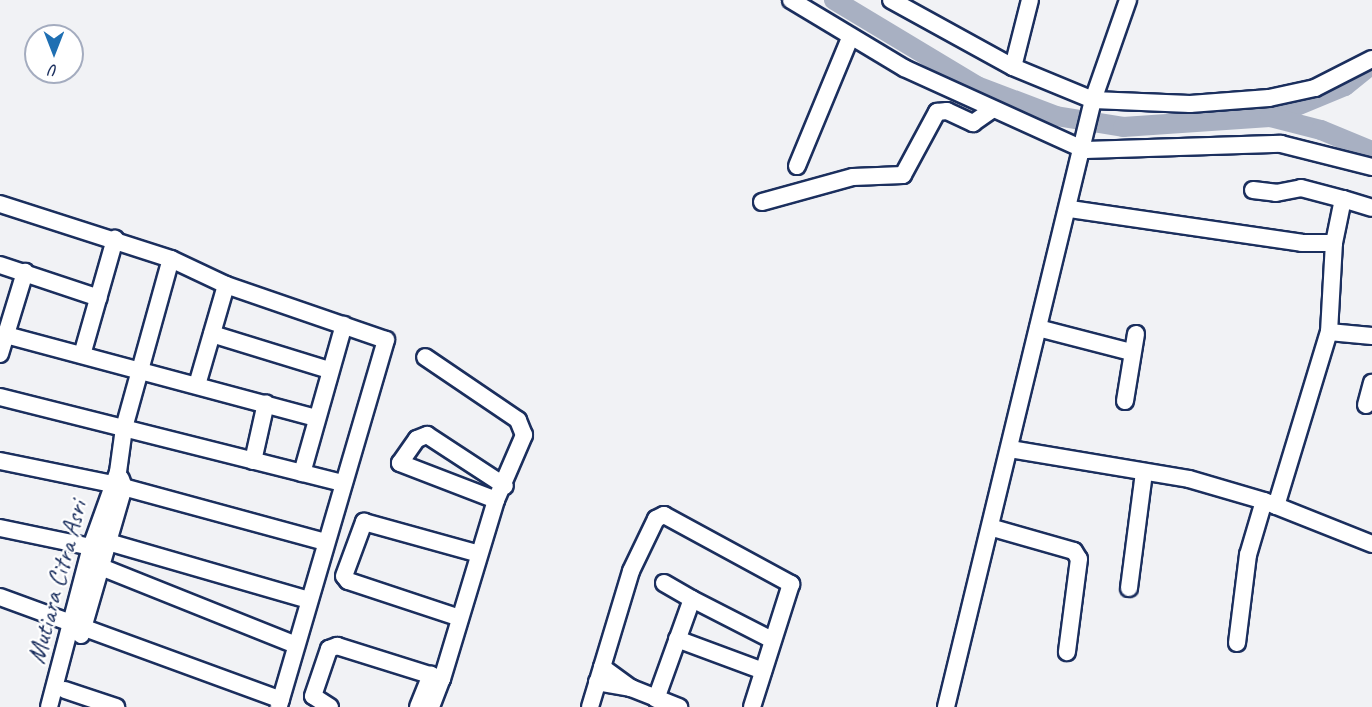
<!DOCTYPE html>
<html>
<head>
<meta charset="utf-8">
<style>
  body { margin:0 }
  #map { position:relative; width:1372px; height:707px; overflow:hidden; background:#f1f2f5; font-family:Caveat,sans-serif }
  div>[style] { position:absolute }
  .river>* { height:20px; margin:-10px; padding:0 10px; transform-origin:10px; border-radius:10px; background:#a8b0c2 }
  .roads { filter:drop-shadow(2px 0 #1b2f5e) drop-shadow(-2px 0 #1b2f5e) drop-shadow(0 2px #1b2f5e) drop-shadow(0 -2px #1b2f5e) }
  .minor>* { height:16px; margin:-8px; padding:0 8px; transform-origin:8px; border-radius:8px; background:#fff }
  span { translate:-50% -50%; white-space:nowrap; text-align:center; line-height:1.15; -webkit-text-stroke:4.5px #fff; paint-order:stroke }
  .street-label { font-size:26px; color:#1b2f5e }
  .north { position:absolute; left:24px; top:24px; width:60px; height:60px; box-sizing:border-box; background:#fff; border:2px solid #a4acbf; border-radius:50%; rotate:180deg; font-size:16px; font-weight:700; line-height:24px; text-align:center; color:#1b2f5e }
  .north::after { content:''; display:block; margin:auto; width:21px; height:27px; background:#1f6fb2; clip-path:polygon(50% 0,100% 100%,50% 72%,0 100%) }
</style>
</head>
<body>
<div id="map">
  <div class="river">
    <i style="left:834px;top:0;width:167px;rotate:31deg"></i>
    <i style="left:977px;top:86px;width:85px;rotate:20.8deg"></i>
    <i style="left:1056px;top:116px;width:68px;rotate:9.3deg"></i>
    <i style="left:1123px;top:127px;width:147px;rotate:-3.9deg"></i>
    <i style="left:1270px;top:117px;width:81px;rotate:-22.5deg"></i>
    <i style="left:1345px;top:86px;width:35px;rotate:-39deg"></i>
    <i style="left:1270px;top:117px;width:53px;rotate:14.3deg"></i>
    <i style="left:1321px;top:130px;width:55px;rotate:22.4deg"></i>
  </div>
  <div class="roads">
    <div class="minor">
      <i style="left:791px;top:0;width:132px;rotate:31deg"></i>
      <i style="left:904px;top:68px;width:199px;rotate:24.4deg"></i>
      <i style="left:1085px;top:150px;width:196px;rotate:-1.8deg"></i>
      <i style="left:1281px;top:144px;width:94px;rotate:14.2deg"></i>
      <i style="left:891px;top:0;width:139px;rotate:28.8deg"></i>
      <i style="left:1013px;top:67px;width:87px;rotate:22.4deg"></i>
      <i style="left:1093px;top:100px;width:97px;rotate:2.4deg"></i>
      <i style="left:1190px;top:104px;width:79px;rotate:-4.3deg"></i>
      <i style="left:1269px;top:98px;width:47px;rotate:-12.3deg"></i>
      <i style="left:1315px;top:88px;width:64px;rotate:-27deg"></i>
      <i style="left:1013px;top:67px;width:69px;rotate:-75.8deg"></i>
      <i style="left:797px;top:166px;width:139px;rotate:-67.5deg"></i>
      <i style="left:1253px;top:190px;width:23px;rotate:7deg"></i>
      <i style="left:1276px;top:193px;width:25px;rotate:-11deg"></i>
      <i style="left:1301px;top:188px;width:43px;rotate:14.7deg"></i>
      <i style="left:762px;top:202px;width:94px;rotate:-15.4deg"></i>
      <i style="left:853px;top:177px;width:50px;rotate:-2.3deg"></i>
      <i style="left:903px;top:175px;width:72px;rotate:-61.6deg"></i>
      <i style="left:937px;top:112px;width:10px;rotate:-6deg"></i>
      <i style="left:947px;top:111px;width:29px;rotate:25deg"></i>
      <i style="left:973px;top:123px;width:21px;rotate:-35deg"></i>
      <i style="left:0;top:204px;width:180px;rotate:17.8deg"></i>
      <i style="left:171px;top:259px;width:61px;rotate:25.3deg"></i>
      <i style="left:226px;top:285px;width:169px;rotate:19deg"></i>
      <i style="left:386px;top:340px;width:382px;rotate:106.3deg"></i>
      <i style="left:1070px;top:209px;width:234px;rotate:8.3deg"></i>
      <i style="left:1302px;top:243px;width:32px"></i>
      <i style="left:0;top:265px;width:104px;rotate:18.4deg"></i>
      <i style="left:1038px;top:328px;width:96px;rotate:14.5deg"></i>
      <i style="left:1329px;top:332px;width:89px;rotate:-86.8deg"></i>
      <i style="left:1334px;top:243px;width:45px;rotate:-78.4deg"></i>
      <i style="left:1343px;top:199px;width:30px;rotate:17deg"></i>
      <i style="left:212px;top:334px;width:122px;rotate:17.1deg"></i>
      <i style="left:6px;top:335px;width:321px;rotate:15deg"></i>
      <i style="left:0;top:354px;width:86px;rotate:-73deg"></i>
      <i style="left:82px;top:355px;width:121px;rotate:-74.1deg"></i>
      <i style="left:197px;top:385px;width:104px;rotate:-73.8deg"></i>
      <i style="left:0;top:397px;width:354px;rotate:14.1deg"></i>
      <i style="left:1125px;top:401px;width:68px;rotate:-80.7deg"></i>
      <i style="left:1366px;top:405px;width:23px;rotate:-75deg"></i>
      <i style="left:1010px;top:449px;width:181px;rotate:9.5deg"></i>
      <i style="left:1189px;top:479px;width:78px;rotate:16.3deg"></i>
      <i style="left:1264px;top:501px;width:116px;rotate:21.7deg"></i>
      <i style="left:0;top:461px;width:114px;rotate:11.6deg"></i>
      <i style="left:112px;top:484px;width:222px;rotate:15.2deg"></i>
      <i style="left:253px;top:461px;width:59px;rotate:-77.4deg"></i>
      <i style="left:302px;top:473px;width:154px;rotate:-74.2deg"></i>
      <i style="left:496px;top:500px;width:103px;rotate:-158.9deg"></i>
      <i style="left:400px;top:463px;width:29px;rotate:-55deg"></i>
      <i style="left:417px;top:439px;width:11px;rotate:-22deg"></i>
      <i style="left:427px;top:435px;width:93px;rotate:33.2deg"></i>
      <i style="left:1276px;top:506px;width:182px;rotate:-73.1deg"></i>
      <i style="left:1329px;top:332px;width:43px;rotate:5.3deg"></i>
      <i style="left:0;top:528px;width:93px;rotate:11.8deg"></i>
      <i style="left:993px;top:528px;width:84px;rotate:15.9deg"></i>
      <i style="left:1074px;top:551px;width:9px;rotate:58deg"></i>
      <i style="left:1079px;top:559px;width:94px;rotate:97.4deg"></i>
      <i style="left:108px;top:542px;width:209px;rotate:16.1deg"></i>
      <i style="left:101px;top:567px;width:210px;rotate:21.8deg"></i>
      <i style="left:664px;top:583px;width:32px;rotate:30deg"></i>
      <i style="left:1129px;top:588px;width:117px;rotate:-82.6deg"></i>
      <i style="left:0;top:597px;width:299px;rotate:20.1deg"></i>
      <i style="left:460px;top:618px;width:118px;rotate:-161.7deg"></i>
      <i style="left:348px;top:581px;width:6px;rotate:-129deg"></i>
      <i style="left:344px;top:576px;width:58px;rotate:-69.7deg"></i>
      <i style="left:364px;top:522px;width:119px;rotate:15.5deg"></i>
      <i style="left:81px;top:635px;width:154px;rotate:-73.8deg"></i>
      <i style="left:124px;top:487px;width:9px;rotate:-111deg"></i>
      <i style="left:677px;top:639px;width:92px;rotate:20.4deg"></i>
      <i style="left:1237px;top:643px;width:89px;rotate:-82.9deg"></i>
      <i style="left:1248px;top:555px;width:56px;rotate:-73.5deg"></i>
      <i style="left:602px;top:667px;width:36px;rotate:36deg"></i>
      <i style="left:597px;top:682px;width:35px;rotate:10deg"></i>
      <i style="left:631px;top:688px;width:52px;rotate:21.6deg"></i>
      <i style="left:65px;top:690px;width:54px;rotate:18.4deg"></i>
      <i style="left:656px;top:699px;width:106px;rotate:-70.2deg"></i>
      <i style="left:692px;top:599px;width:90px;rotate:27.1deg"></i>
      <i style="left:49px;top:707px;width:165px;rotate:-75.3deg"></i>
      <i style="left:91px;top:547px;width:80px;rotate:-70.2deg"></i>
      <i style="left:118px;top:472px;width:44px;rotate:-82.2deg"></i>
      <i style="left:124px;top:428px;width:175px;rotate:-74.5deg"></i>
      <i style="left:330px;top:707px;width:20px;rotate:-147deg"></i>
      <i style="left:313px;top:696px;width:50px;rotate:-71.2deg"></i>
      <i style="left:329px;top:649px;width:9px;rotate:-21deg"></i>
      <i style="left:337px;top:646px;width:110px;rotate:17.4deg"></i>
      <i style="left:442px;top:679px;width:187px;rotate:-73.2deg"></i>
      <i style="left:496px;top:500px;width:71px;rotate:-66.7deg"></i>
      <i style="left:524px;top:435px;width:16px;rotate:-112deg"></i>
      <i style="left:518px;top:420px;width:112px;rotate:-145.9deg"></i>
      <i style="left:418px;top:707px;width:35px;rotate:-68deg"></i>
      <i style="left:431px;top:707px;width:30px;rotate:-69deg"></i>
      <i style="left:590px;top:707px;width:142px;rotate:-73.2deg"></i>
      <i style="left:631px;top:571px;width:58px;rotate:-64.3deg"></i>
      <i style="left:656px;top:519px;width:9px;rotate:-27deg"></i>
      <i style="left:664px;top:515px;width:145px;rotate:28.5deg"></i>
      <i style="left:791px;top:584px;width:129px;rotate:107.6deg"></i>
      <i style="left:946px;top:707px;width:625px;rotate:-76.39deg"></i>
      <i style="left:1093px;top:100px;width:106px;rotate:-70.7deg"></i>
    </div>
  </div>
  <div class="street-label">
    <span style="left:57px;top:582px;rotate:-75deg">Mutiara Citra Asri</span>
  </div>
  <div class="north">U</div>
</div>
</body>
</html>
